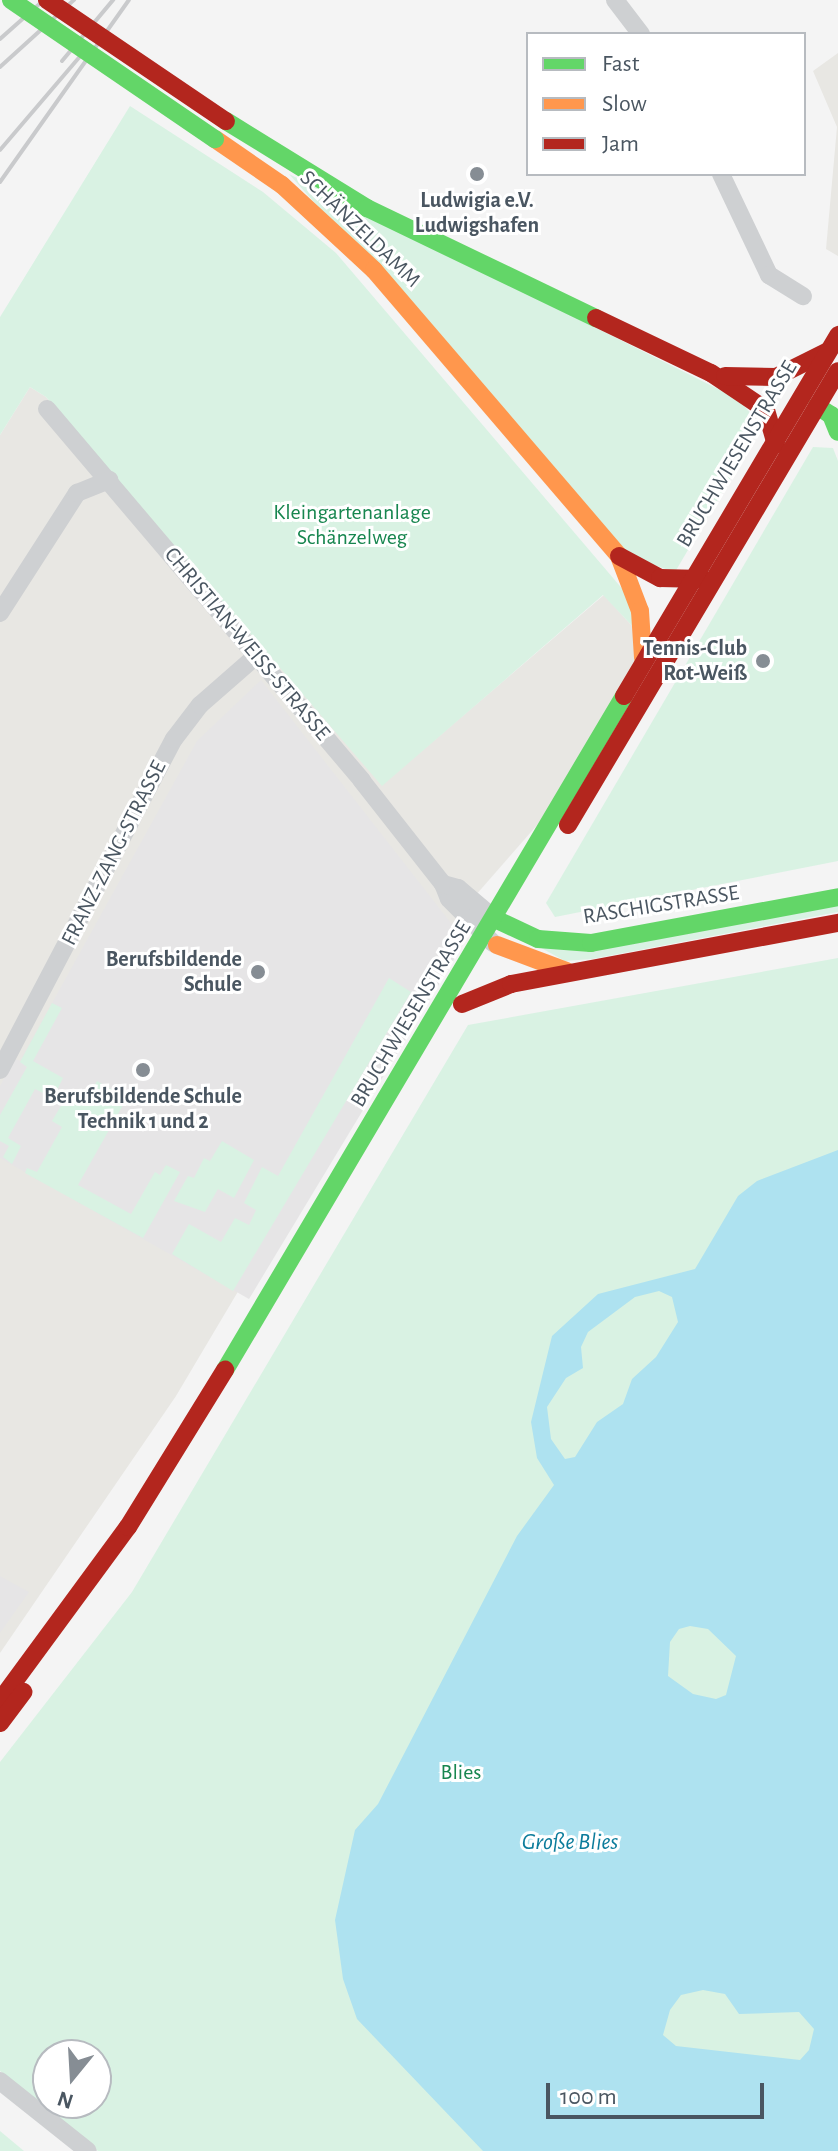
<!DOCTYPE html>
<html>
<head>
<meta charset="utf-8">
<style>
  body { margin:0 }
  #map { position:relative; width:838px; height:2151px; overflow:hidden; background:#f4f4f4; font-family:"Alegreya Sans",sans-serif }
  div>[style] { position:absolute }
  .commercial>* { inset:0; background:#e8e7e3 }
  .education>* { inset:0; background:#e6e5e6 }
  .green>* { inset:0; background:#d9f2e3 }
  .water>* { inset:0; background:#aee2f0 }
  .street>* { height:18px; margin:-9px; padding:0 9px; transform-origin:9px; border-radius:9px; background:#ced0d2 }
  .fast>* { height:18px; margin:-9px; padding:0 9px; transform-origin:9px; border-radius:9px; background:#63d668 }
  .slow>* { height:18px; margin:-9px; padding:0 9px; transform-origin:9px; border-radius:9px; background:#ff974d }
  .jam>* { height:18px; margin:-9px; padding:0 9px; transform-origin:9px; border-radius:9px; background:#b3261e }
  .rail>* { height:4px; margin:-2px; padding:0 2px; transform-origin:2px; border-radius:2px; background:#c9cacc }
  .fast-bridge>* { height:18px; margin:-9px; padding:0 9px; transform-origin:9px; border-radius:9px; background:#63d668 }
  .jam-bridge>* { height:18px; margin:-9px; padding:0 9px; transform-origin:9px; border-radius:9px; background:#b3261e }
  .dots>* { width:22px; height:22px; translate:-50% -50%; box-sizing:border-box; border:4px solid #fff; border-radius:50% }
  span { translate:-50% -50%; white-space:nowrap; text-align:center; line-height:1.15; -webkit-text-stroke:6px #fff; paint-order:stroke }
  .poi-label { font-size:22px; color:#4a5661; font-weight:700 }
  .right { translate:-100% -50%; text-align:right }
  .street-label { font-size:22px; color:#4a5661 }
  .park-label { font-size:22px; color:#17864f }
  .water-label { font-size:24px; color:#0c7c9b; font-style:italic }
  .legend { position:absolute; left:526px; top:32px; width:280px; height:144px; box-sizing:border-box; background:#fff; border:2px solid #b7bbc0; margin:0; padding:10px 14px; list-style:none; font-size:24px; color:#4a5661 }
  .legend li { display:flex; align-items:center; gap:16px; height:40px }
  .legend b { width:40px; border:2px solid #b7bbc0 }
  .north { position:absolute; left:32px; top:2039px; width:80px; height:80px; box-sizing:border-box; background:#fff; border:2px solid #b7bbc0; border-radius:50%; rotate:198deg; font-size:22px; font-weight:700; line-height:32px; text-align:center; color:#4a5661 }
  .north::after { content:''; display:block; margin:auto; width:28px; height:36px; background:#868d94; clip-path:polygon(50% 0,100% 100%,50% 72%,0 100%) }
  .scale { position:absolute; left:546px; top:2083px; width:218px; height:36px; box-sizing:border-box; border:4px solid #4a5661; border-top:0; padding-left:10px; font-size:24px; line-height:28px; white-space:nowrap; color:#4a5661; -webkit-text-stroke:6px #fff; paint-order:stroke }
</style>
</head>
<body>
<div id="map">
  <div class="commercial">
    <i style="clip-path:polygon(838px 53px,838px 256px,826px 249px,837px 127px,813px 71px)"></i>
    <i style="clip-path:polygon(30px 387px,46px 397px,382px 785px,604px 595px,642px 637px,643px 658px,573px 784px,468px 904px,176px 1396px,0 1653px,0 435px)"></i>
  </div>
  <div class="education">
    <i style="clip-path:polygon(261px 680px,465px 941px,249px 1299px,0 1158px,0 1086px,15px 1059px,20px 1061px,197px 741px)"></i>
    <i style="clip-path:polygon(0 1576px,29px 1592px,0 1633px)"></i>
  </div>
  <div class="green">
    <i style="clip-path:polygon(130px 106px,263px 192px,336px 253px,625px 592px,637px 631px,603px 595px,382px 786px,46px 397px,30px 387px,0 435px,0 317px)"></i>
    <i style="clip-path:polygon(289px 174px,738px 399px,759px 423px,754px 438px,675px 572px,629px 557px)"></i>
    <i style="clip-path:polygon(813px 447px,833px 448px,838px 461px,838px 861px,555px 917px,546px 903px)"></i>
    <i style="clip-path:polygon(838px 904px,838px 912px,592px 959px,565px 961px,534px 944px)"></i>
    <i style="clip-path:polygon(evenodd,838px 958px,838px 2151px,98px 2151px,0 2071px,0 1762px,132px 1592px,468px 1025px,838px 958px,48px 2055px,96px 2055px,96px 2103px,48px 2103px,48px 2055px)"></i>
    <i style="clip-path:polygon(389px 978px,411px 992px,233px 1291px,172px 1254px,189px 1224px,221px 1242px,235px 1218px,249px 1225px,256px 1210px,244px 1203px,262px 1167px,278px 1176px)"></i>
    <i style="clip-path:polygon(52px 1003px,62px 1008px,33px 1061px,63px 1078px,53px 1098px,35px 1089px,8px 1138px,21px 1146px,12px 1164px,3px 1157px,9px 1146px,0 1141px,0 1115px,27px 1067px,20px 1062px)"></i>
    <i style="clip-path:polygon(97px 1081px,127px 1098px,78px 1185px,131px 1214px,155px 1172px,160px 1175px,166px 1165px,180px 1172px,143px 1238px,25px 1173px,27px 1168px,37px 1172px,62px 1127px,52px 1121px,71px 1089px,87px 1098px)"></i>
    <i style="clip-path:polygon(222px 1141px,254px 1160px,234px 1198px,218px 1189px,205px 1212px,174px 1201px,188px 1176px,194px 1178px,204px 1158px,210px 1161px)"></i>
    <i style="clip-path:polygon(0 2131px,24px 2151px,0 2151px)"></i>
  </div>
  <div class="water">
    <i style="clip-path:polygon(evenodd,838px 1150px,838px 2151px,483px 2151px,357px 2019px,343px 1979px,335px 1920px,355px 1830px,378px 1804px,517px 1536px,554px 1485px,537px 1458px,531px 1422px,552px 1336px,598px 1294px,695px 1269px,738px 1196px,757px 1181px,838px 1150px,659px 1291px,672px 1297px,678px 1322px,656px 1357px,632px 1379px,623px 1404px,597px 1422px,575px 1457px,565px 1459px,551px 1439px,547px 1407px,566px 1378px,583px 1368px,581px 1347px,588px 1332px,635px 1297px,659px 1291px,838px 1150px,690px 1626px,708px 1629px,736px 1656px,726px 1695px,716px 1699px,693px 1694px,668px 1676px,670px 1642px,679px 1629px,690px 1626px,838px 1150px,703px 1990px,725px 1994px,739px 2014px,799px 2012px,814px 2029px,809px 2050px,800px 2060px,676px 2046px,663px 2035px,670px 2010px,681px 1995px,703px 1990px)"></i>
  </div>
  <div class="street">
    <i style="left:615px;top:0;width:43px;rotate:52.6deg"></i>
    <i style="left:721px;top:174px;width:112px;rotate:64.6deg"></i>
    <i style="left:769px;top:275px;width:40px;rotate:32deg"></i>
    <i style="left:47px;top:409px;width:487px;rotate:49.7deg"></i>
    <i style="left:362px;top:781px;width:131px;rotate:51.8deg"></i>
    <i style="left:443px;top:884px;width:16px;rotate:68deg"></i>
    <i style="left:449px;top:899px;width:62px;rotate:45deg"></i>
    <i style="left:0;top:613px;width:143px;rotate:-57.3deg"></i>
    <i style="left:77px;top:493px;width:35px;rotate:-22deg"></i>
    <i style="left:443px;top:884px;width:16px;rotate:15deg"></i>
    <i style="left:458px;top:888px;width:48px;rotate:40deg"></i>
    <i style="left:0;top:1070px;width:374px;rotate:-62.3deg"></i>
    <i style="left:174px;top:739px;width:43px;rotate:-52.6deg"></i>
    <i style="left:200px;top:705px;width:74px;rotate:-41.2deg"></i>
    <i style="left:0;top:2081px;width:112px;rotate:38.5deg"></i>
  </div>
  <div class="fast">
    <i style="left:226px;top:121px;width:166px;rotate:31.7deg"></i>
    <i style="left:367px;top:208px;width:254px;rotate:25.7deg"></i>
    <i style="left:817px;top:406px;width:17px;rotate:33deg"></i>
    <i style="left:831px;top:415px;width:18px;rotate:68deg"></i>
    <i style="left:495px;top:919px;width:47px;rotate:24.9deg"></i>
    <i style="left:538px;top:939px;width:53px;rotate:4.3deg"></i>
    <i style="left:591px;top:943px;width:251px;rotate:-10.5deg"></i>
    <i style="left:225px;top:1370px;width:783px;rotate:-59.37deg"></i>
  </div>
  <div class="slow">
    <i style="left:215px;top:139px;width:81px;rotate:34.5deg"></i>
    <i style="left:282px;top:185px;width:125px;rotate:42.7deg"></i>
    <i style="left:374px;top:270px;width:377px;rotate:49.4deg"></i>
    <i style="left:619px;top:556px;width:59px;rotate:69.1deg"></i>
    <i style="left:640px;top:611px;width:47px;rotate:86.3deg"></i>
    <i style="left:497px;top:945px;width:74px;rotate:20.6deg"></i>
  </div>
  <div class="jam">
    <i style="left:596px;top:318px;width:127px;rotate:25.6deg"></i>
    <i style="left:711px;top:373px;width:66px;rotate:33.9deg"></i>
    <i style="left:766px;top:410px;width:36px;rotate:74deg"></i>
    <i style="left:725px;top:376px;width:51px;rotate:1.1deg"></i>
    <i style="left:776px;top:377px;width:56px;rotate:-26.6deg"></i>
    <i style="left:619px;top:556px;width:47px;rotate:28.2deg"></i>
    <i style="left:660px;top:578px;width:43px;rotate:1.3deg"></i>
    <i style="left:624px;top:696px;width:420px;rotate:-59.3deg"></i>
    <i style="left:568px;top:825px;width:528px;rotate:-59.26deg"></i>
    <i style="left:462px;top:1004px;width:53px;rotate:-22.2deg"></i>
    <i style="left:511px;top:984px;width:333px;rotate:-10.6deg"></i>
    <i style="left:0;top:1701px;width:216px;rotate:-53.7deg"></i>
    <i style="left:128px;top:1527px;width:185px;rotate:-58.3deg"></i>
    <i style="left:0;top:1723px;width:39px;rotate:-53deg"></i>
  </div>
  <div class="rail">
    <i style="left:0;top:39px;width:59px;rotate:-41.6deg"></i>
    <i style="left:62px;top:61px;width:80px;rotate:-50.1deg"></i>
    <i style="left:0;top:67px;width:100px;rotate:-42.2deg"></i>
    <i style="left:0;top:150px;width:125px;rotate:-49.5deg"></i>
    <i style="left:0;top:182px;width:223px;rotate:-54.7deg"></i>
  </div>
  <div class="fast-bridge">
    <i style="left:11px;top:0;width:247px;rotate:34.3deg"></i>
  </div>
  <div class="jam-bridge">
    <i style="left:47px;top:0;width:216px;rotate:34.1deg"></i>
  </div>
  <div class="dots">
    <i style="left:477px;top:174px;background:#868d94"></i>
    <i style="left:763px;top:661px;background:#868d94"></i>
    <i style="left:258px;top:972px;background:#868d94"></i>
    <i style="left:143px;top:1070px;background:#868d94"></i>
  </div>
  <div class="poi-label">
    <span style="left:477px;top:213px">Ludwigia e.V.<br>Ludwigshafen</span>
    <span class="right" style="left:747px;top:661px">Tennis-Club<br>Rot-Weiß</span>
    <span class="right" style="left:242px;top:972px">Berufsbildende<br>Schule</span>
    <span style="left:143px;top:1109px">Berufsbildende Schule<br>Technik 1 und 2</span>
  </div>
  <div class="street-label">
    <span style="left:360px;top:229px;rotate:44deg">SCHÄNZELDAMM</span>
    <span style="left:737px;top:454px;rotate:-59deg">BRUCHWIESENSTRASSE</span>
    <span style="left:247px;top:644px;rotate:50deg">CHRISTIAN-WEISS-STRASSE</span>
    <span style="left:114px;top:853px;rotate:-63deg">FRANZ-ZANG-STRASSE</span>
    <span style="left:661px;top:905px;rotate:-9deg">RASCHIGSTRASSE</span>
    <span style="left:411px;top:1014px;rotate:-59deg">BRUCHWIESENSTRASSE</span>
  </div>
  <div class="park-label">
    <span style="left:352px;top:525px">Kleingartenanlage<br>Schänzelweg</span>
    <span style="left:461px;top:1773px">Blies</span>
  </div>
  <div class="water-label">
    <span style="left:570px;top:1843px">Große Blies</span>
  </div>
  <ul class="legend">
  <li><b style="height:10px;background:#63d668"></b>Fast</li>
  <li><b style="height:10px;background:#ff974d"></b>Slow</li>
  <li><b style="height:10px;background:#b3261e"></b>Jam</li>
  </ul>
  <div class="north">N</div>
  <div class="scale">100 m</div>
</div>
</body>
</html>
